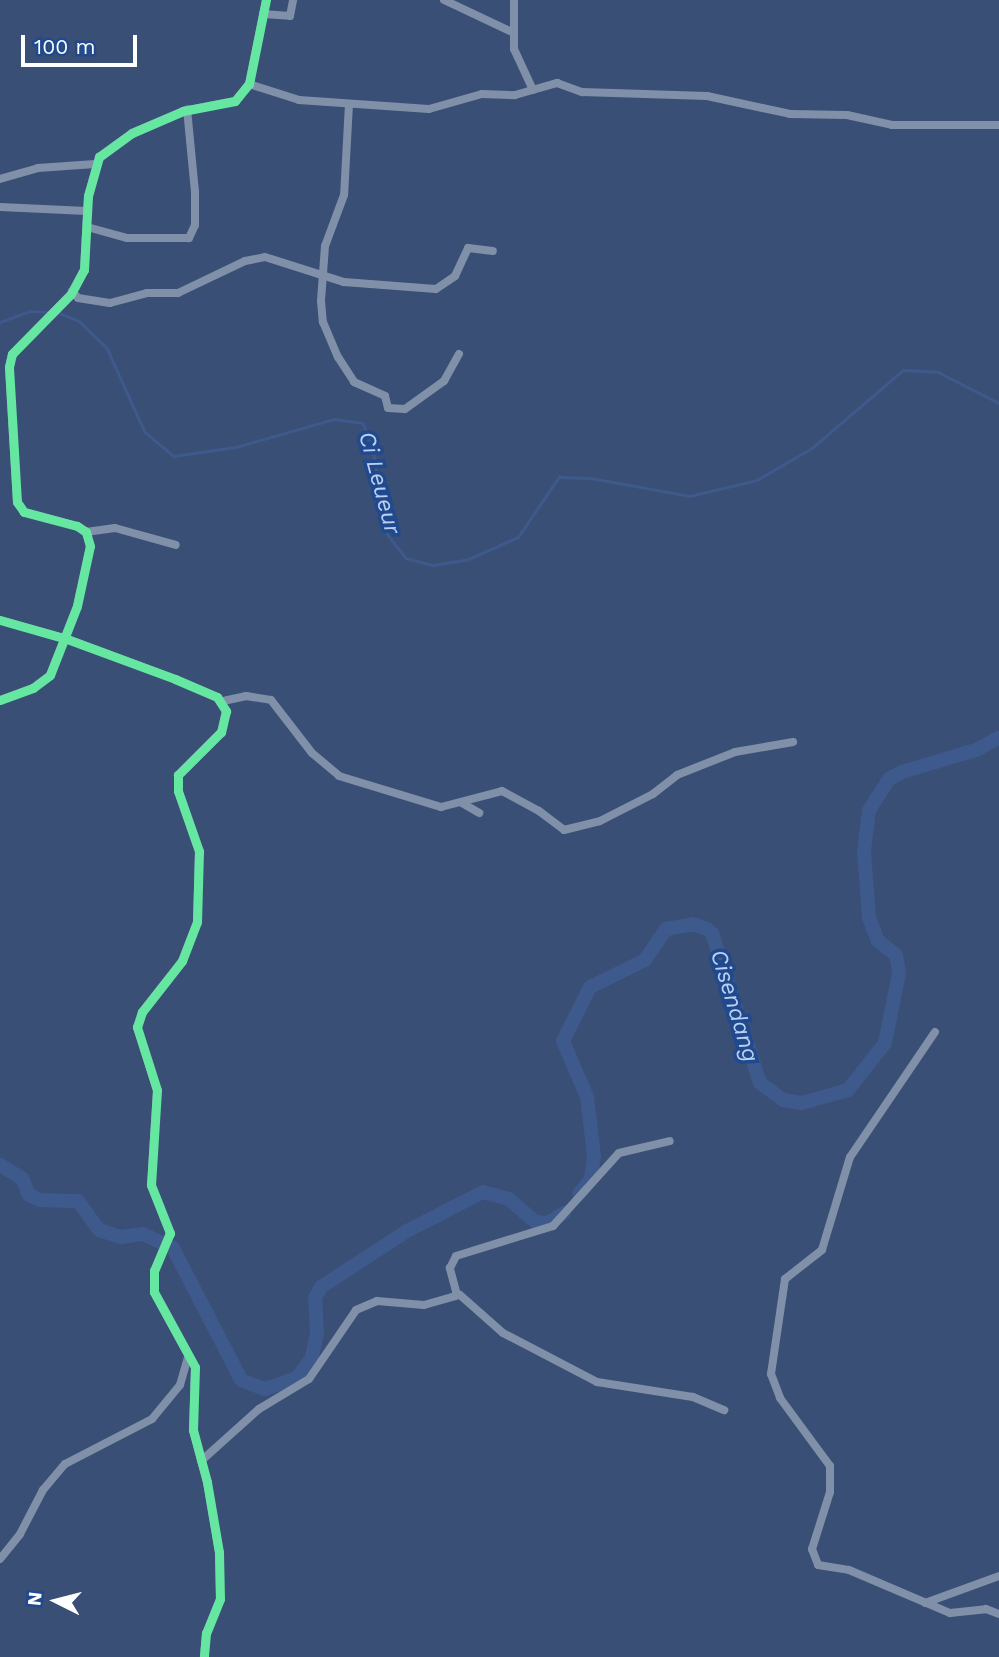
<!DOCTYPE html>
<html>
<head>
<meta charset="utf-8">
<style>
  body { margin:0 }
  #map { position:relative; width:999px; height:1657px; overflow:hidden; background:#394f75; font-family:"Work Sans",sans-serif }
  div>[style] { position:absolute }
  .stream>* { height:2.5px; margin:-1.25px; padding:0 1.25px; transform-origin:1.25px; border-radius:1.25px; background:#3e598b }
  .river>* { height:14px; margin:-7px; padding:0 7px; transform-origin:7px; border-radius:7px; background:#3e598b }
  .minor>* { height:8px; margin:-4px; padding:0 4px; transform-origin:4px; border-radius:4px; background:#8090a8 }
  .cycleway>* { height:9px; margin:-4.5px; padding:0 4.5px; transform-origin:4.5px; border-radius:4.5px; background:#66e7a1 }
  span { translate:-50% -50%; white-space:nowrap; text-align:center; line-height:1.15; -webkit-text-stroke:7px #20498e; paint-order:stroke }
  .water-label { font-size:23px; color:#bbd1f3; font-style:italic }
  .north { position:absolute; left:21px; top:1566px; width:70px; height:70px; -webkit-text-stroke:5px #20498e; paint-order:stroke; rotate:276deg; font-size:19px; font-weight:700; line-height:28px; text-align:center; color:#fff }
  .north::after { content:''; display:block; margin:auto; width:24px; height:32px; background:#fff; clip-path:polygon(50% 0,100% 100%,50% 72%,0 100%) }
  .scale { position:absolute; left:21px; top:35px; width:116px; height:32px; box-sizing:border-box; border:4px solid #fff; border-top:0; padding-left:9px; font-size:21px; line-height:24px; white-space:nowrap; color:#fff; -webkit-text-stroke:5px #20498e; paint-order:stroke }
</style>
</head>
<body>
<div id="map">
  <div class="stream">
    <i style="left:57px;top:312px;width:24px;rotate:22deg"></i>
    <i style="left:79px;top:321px;width:39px;rotate:44deg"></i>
    <i style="left:107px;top:348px;width:92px;rotate:65.7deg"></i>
    <i style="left:145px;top:432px;width:38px;rotate:40deg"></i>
    <i style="left:174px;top:456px;width:63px;rotate:-8.3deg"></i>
    <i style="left:236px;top:447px;width:102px;rotate:-15.9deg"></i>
    <i style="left:334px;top:419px;width:29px;rotate:8deg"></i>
    <i style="left:363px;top:423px;width:23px;rotate:67deg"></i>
    <i style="left:372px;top:444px;width:92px;rotate:80deg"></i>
    <i style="left:388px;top:535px;width:29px;rotate:52deg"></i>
    <i style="left:406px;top:558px;width:28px;rotate:15deg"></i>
    <i style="left:433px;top:565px;width:36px;rotate:-9deg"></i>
    <i style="left:469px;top:559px;width:54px;rotate:-24.2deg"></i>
    <i style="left:518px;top:537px;width:73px;rotate:-55.7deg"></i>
    <i style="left:559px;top:477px;width:32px;rotate:2deg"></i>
    <i style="left:591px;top:478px;width:101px;rotate:10.3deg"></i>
    <i style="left:690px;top:496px;width:69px;rotate:-13.4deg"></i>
    <i style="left:757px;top:480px;width:64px;rotate:-30.2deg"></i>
    <i style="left:812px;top:448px;width:120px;rotate:-40.6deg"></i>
    <i style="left:903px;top:370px;width:35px;rotate:3deg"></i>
    <i style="left:938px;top:372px;width:68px;rotate:26.9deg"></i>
    <i style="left:0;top:322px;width:32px;rotate:-20deg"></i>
    <i style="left:30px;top:311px;width:21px;rotate:3deg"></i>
  </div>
  <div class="river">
    <i style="left:0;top:1165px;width:26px;rotate:31deg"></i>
    <i style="left:22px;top:1178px;width:18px;rotate:68deg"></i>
    <i style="left:29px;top:1195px;width:12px;rotate:24deg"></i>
    <i style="left:40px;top:1200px;width:38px;rotate:2deg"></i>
    <i style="left:78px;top:1201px;width:36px;rotate:54deg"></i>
    <i style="left:99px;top:1230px;width:23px;rotate:18deg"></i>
    <i style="left:121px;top:1237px;width:22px;rotate:-8deg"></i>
    <i style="left:143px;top:1234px;width:33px;rotate:25deg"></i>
    <i style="left:173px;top:1248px;width:148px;rotate:62.7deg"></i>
    <i style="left:241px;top:1380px;width:26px;rotate:21deg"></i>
    <i style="left:265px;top:1389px;width:34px;rotate:-19deg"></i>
    <i style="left:297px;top:1378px;width:26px;rotate:-54deg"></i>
    <i style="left:312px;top:1357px;width:25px;rotate:-78deg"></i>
    <i style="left:317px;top:1333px;width:35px;rotate:-93deg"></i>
    <i style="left:315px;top:1298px;width:13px;rotate:-61deg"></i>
    <i style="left:321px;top:1287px;width:103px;rotate:-33.1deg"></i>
    <i style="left:407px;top:1231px;width:85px;rotate:-27.2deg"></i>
    <i style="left:483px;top:1192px;width:27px;rotate:15deg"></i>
    <i style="left:509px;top:1199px;width:35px;rotate:41deg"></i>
    <i style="left:535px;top:1222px;width:13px;rotate:4deg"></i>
    <i style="left:548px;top:1223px;width:19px;rotate:-32deg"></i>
    <i style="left:579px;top:1194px;width:19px;rotate:-51deg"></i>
    <i style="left:591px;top:1179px;width:23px;rotate:-83deg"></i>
    <i style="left:594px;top:1156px;width:59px;rotate:-96.8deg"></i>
    <i style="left:587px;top:1097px;width:61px;rotate:-113.2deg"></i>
    <i style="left:563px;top:1041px;width:60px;rotate:-63.4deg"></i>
    <i style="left:590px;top:987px;width:61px;rotate:-26.1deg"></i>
    <i style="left:645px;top:960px;width:37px;rotate:-56deg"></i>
    <i style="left:666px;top:929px;width:27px;rotate:-10deg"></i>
    <i style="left:693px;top:924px;width:15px;rotate:20deg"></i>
    <i style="left:707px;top:929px;width:6px;rotate:39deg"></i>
    <i style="left:712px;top:933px;width:157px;rotate:72.3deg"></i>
    <i style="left:760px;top:1083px;width:29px;rotate:36deg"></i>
    <i style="left:783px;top:1100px;width:19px;rotate:9deg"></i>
    <i style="left:802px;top:1103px;width:48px;rotate:-15.8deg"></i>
    <i style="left:848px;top:1090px;width:60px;rotate:-51.8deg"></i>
    <i style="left:885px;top:1043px;width:71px;rotate:-78.7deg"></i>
    <i style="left:899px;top:973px;width:18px;rotate:-99deg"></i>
    <i style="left:896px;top:955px;width:23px;rotate:-142deg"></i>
    <i style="left:878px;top:941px;width:25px;rotate:-111deg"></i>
    <i style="left:869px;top:918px;width:67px;rotate:-94.3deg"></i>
    <i style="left:864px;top:851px;width:41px;rotate:-83deg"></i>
    <i style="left:869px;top:810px;width:37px;rotate:-57deg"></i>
    <i style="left:889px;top:779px;width:15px;rotate:-28deg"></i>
    <i style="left:902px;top:772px;width:77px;rotate:-16.6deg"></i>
    <i style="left:976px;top:750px;width:26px;rotate:-28deg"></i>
  </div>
  <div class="minor">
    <i style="left:444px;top:0;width:75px;rotate:25.2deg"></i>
    <i style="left:514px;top:0;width:49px;rotate:90deg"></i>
    <i style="left:514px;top:49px;width:45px;rotate:65.1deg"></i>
    <i style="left:263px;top:14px;width:27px;rotate:4deg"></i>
    <i style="left:290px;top:16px;width:16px;rotate:-79deg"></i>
    <i style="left:249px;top:84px;width:52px;rotate:17.7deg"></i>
    <i style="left:299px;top:100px;width:130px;rotate:4deg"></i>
    <i style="left:429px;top:109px;width:55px;rotate:-15.8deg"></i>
    <i style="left:482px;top:94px;width:33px;rotate:2deg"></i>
    <i style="left:515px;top:95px;width:44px;rotate:-15.9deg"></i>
    <i style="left:557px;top:83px;width:27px;rotate:20deg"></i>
    <i style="left:582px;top:92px;width:125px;rotate:1.8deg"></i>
    <i style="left:707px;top:96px;width:85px;rotate:12.2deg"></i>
    <i style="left:790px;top:114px;width:57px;rotate:1deg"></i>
    <i style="left:847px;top:115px;width:46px;rotate:12.5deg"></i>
    <i style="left:892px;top:125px;width:107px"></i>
    <i style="left:349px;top:104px;width:91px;rotate:93.1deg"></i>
    <i style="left:344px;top:195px;width:54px;rotate:110.4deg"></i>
    <i style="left:325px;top:246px;width:55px;rotate:94.2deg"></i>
    <i style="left:321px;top:301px;width:21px;rotate:85deg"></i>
    <i style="left:323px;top:322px;width:38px;rotate:67deg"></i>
    <i style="left:338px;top:357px;width:30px;rotate:57deg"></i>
    <i style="left:354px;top:382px;width:34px;rotate:24deg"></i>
    <i style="left:385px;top:396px;width:12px;rotate:76deg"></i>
    <i style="left:388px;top:408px;width:17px;rotate:3deg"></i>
    <i style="left:405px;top:409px;width:48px;rotate:-35.7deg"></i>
    <i style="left:444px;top:381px;width:31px;rotate:-61deg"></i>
    <i style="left:0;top:179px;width:40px;rotate:-16deg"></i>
    <i style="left:38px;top:168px;width:57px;rotate:-4deg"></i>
    <i style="left:0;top:207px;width:87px;rotate:2.6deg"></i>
    <i style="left:87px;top:227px;width:41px;rotate:15.4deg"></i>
    <i style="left:127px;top:238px;width:62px"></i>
    <i style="left:189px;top:238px;width:14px;rotate:-65deg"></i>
    <i style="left:195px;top:225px;width:33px;rotate:-90deg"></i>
    <i style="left:195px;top:192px;width:83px;rotate:-95.5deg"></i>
    <i style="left:72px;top:291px;width:9px;rotate:49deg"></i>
    <i style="left:78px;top:298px;width:32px;rotate:9deg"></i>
    <i style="left:110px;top:303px;width:38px;rotate:-15deg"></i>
    <i style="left:147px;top:293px;width:31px"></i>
    <i style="left:178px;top:293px;width:74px;rotate:-25.5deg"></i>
    <i style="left:245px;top:261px;width:20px;rotate:-11deg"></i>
    <i style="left:265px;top:257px;width:83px;rotate:17.6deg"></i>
    <i style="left:344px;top:282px;width:92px;rotate:4.4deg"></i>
    <i style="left:436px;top:289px;width:23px;rotate:-34deg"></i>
    <i style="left:455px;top:276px;width:31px;rotate:-65deg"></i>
    <i style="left:468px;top:248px;width:25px;rotate:7deg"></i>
    <i style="left:86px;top:532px;width:29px;rotate:-8deg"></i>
    <i style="left:115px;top:528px;width:63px;rotate:15.6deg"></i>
    <i style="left:0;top:620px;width:70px;rotate:15.8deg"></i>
    <i style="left:67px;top:639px;width:115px;rotate:20.3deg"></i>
    <i style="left:175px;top:679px;width:46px;rotate:23.2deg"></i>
    <i style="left:217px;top:697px;width:17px;rotate:57deg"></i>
    <i style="left:226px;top:711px;width:22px;rotate:103deg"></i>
    <i style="left:221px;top:732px;width:61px;rotate:135deg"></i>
    <i style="left:178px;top:775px;width:16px;rotate:90deg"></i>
    <i style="left:178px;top:791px;width:64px;rotate:70.7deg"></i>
    <i style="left:199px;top:851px;width:71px;rotate:91.6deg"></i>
    <i style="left:197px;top:922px;width:42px;rotate:111deg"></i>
    <i style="left:182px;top:961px;width:65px;rotate:128.1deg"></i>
    <i style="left:142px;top:1012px;width:16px;rotate:108deg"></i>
    <i style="left:137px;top:1027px;width:66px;rotate:72.4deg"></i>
    <i style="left:157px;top:1090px;width:95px;rotate:93.6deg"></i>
    <i style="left:151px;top:1185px;width:52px;rotate:68.4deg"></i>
    <i style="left:170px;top:1233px;width:41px;rotate:112.8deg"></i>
    <i style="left:154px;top:1271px;width:21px;rotate:90deg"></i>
    <i style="left:154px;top:1292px;width:85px;rotate:61.3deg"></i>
    <i style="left:195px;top:1367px;width:63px;rotate:91.8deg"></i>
    <i style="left:193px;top:1430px;width:54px;rotate:74.9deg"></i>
    <i style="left:207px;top:1482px;width:71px;rotate:80.3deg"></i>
    <i style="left:219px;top:1552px;width:47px;rotate:88.8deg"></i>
    <i style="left:220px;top:1599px;width:37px;rotate:112deg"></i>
    <i style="left:206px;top:1633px;width:24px;rotate:95deg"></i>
    <i style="left:0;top:700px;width:35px;rotate:-20deg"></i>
    <i style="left:33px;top:688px;width:21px;rotate:-37deg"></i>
    <i style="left:50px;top:675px;width:74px;rotate:-68.6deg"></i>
    <i style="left:77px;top:606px;width:61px;rotate:-77.8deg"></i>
    <i style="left:90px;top:546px;width:15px;rotate:-106deg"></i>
    <i style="left:86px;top:532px;width:11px;rotate:-146deg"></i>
    <i style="left:77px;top:526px;width:55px;rotate:-165.2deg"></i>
    <i style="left:24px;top:512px;width:12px;rotate:-125deg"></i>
    <i style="left:17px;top:502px;width:135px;rotate:-93.4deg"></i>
    <i style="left:9px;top:367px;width:13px;rotate:-77deg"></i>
    <i style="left:12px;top:354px;width:84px;rotate:-45.5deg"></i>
    <i style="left:71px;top:294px;width:27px;rotate:-62deg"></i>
    <i style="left:84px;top:270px;width:74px;rotate:-86.9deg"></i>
    <i style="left:88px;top:196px;width:41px;rotate:-74.2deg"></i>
    <i style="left:99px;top:157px;width:41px;rotate:-36deg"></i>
    <i style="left:132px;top:133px;width:56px;rotate:-23.3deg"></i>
    <i style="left:183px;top:111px;width:53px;rotate:-10.9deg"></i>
    <i style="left:235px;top:101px;width:22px;rotate:-51deg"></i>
    <i style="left:249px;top:84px;width:86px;rotate:-78.6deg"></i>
    <i style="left:223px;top:701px;width:24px;rotate:-12deg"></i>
    <i style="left:246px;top:696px;width:25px;rotate:9deg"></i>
    <i style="left:271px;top:700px;width:67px;rotate:52.3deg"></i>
    <i style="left:312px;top:753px;width:35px;rotate:40deg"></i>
    <i style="left:339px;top:776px;width:107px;rotate:16.9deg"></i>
    <i style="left:441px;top:807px;width:63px;rotate:-14.7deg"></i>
    <i style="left:502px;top:791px;width:42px;rotate:28.4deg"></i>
    <i style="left:539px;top:811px;width:31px;rotate:37deg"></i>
    <i style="left:564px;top:830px;width:37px;rotate:-14deg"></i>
    <i style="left:600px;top:821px;width:59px;rotate:-27deg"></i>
    <i style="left:653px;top:794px;width:31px;rotate:-38deg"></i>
    <i style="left:677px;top:775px;width:62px;rotate:-21.6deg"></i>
    <i style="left:735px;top:752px;width:59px;rotate:-9.8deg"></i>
    <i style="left:462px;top:803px;width:20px;rotate:30deg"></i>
    <i style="left:935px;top:1032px;width:151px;rotate:124.2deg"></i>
    <i style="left:850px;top:1157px;width:97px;rotate:106.8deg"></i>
    <i style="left:822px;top:1250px;width:47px;rotate:141.9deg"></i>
    <i style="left:785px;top:1279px;width:96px;rotate:98.4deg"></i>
    <i style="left:771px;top:1374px;width:26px;rotate:69deg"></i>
    <i style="left:780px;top:1398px;width:84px;rotate:53.7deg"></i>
    <i style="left:830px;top:1466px;width:26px;rotate:90deg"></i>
    <i style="left:830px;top:1492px;width:60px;rotate:107.5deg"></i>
    <i style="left:812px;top:1549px;width:17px;rotate:69deg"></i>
    <i style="left:818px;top:1565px;width:31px;rotate:9deg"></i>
    <i style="left:849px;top:1570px;width:110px;rotate:23.1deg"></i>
    <i style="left:950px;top:1613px;width:36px;rotate:-6deg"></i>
    <i style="left:986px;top:1609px;width:14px;rotate:21deg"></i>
    <i style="left:457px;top:1295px;width:28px;rotate:-105deg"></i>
    <i style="left:450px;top:1268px;width:13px;rotate:-63deg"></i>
    <i style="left:456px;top:1256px;width:102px;rotate:-17.2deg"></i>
    <i style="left:553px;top:1226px;width:98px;rotate:-47.9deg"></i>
    <i style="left:619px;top:1153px;width:52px;rotate:-13.2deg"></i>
    <i style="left:201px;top:1461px;width:78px;rotate:-41.9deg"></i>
    <i style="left:259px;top:1409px;width:58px;rotate:-31deg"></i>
    <i style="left:309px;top:1379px;width:83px;rotate:-55.7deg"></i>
    <i style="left:356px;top:1310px;width:23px;rotate:-23deg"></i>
    <i style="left:377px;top:1301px;width:47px;rotate:4.9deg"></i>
    <i style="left:424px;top:1305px;width:37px;rotate:-16deg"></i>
    <i style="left:460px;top:1295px;width:57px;rotate:41.5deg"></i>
    <i style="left:503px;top:1333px;width:106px;rotate:27.5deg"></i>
    <i style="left:597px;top:1382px;width:97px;rotate:8.9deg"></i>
    <i style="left:693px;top:1397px;width:34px;rotate:23deg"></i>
    <i style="left:0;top:1559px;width:32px;rotate:-51deg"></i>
    <i style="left:20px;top:1534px;width:50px;rotate:-62.4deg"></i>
    <i style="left:43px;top:1490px;width:34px;rotate:-50deg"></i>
    <i style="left:65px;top:1464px;width:98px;rotate:-27.3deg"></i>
    <i style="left:152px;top:1419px;width:44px;rotate:-50.5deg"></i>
    <i style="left:180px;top:1385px;width:29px;rotate:-74deg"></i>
    <i style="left:925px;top:1603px;width:79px;rotate:-20deg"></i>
  </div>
  <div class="cycleway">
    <i style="left:0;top:620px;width:70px;rotate:15.8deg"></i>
    <i style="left:67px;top:639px;width:115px;rotate:20.3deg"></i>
    <i style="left:175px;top:679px;width:46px;rotate:23.2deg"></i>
    <i style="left:217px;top:697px;width:17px;rotate:57deg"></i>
    <i style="left:226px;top:711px;width:22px;rotate:103deg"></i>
    <i style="left:221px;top:732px;width:61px;rotate:135deg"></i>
    <i style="left:178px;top:775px;width:16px;rotate:90deg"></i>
    <i style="left:178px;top:791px;width:64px;rotate:70.7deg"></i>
    <i style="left:199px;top:851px;width:71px;rotate:91.6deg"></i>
    <i style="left:197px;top:922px;width:42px;rotate:111deg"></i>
    <i style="left:182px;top:961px;width:65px;rotate:128.1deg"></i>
    <i style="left:142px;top:1012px;width:16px;rotate:108deg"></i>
    <i style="left:137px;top:1027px;width:66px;rotate:72.4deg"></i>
    <i style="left:157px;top:1090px;width:95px;rotate:93.6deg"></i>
    <i style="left:151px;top:1185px;width:52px;rotate:68.4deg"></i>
    <i style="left:170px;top:1233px;width:41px;rotate:112.8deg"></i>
    <i style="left:154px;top:1271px;width:21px;rotate:90deg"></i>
    <i style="left:154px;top:1292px;width:85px;rotate:61.3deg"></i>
    <i style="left:195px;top:1367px;width:63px;rotate:91.8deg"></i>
    <i style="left:193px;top:1430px;width:54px;rotate:74.9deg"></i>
    <i style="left:207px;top:1482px;width:71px;rotate:80.3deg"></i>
    <i style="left:219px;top:1552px;width:47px;rotate:88.8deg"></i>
    <i style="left:220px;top:1599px;width:37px;rotate:112deg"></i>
    <i style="left:206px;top:1633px;width:24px;rotate:95deg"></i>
    <i style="left:0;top:700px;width:35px;rotate:-20deg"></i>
    <i style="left:33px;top:688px;width:21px;rotate:-37deg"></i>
    <i style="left:50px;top:675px;width:74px;rotate:-68.6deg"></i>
    <i style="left:77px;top:606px;width:61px;rotate:-77.8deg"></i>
    <i style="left:90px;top:546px;width:15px;rotate:-106deg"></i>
    <i style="left:86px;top:532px;width:11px;rotate:-146deg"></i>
    <i style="left:77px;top:526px;width:55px;rotate:-165.2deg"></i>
    <i style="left:24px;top:512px;width:12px;rotate:-125deg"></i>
    <i style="left:17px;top:502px;width:135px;rotate:-93.4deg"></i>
    <i style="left:9px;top:367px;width:13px;rotate:-77deg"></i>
    <i style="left:12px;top:354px;width:84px;rotate:-45.5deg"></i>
    <i style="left:71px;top:294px;width:27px;rotate:-62deg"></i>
    <i style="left:84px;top:270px;width:74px;rotate:-86.9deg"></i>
    <i style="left:88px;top:196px;width:41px;rotate:-74.2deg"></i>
    <i style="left:99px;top:157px;width:41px;rotate:-36deg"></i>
    <i style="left:132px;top:133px;width:56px;rotate:-23.3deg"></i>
    <i style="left:183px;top:111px;width:53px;rotate:-10.9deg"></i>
    <i style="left:235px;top:101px;width:22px;rotate:-51deg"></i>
    <i style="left:249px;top:84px;width:86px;rotate:-78.6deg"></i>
  </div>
  <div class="water-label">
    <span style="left:379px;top:483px;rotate:75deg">Ci Leueur</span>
    <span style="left:734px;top:1006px;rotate:73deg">Cisendang</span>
  </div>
  <div class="north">N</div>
  <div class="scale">100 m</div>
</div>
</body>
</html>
